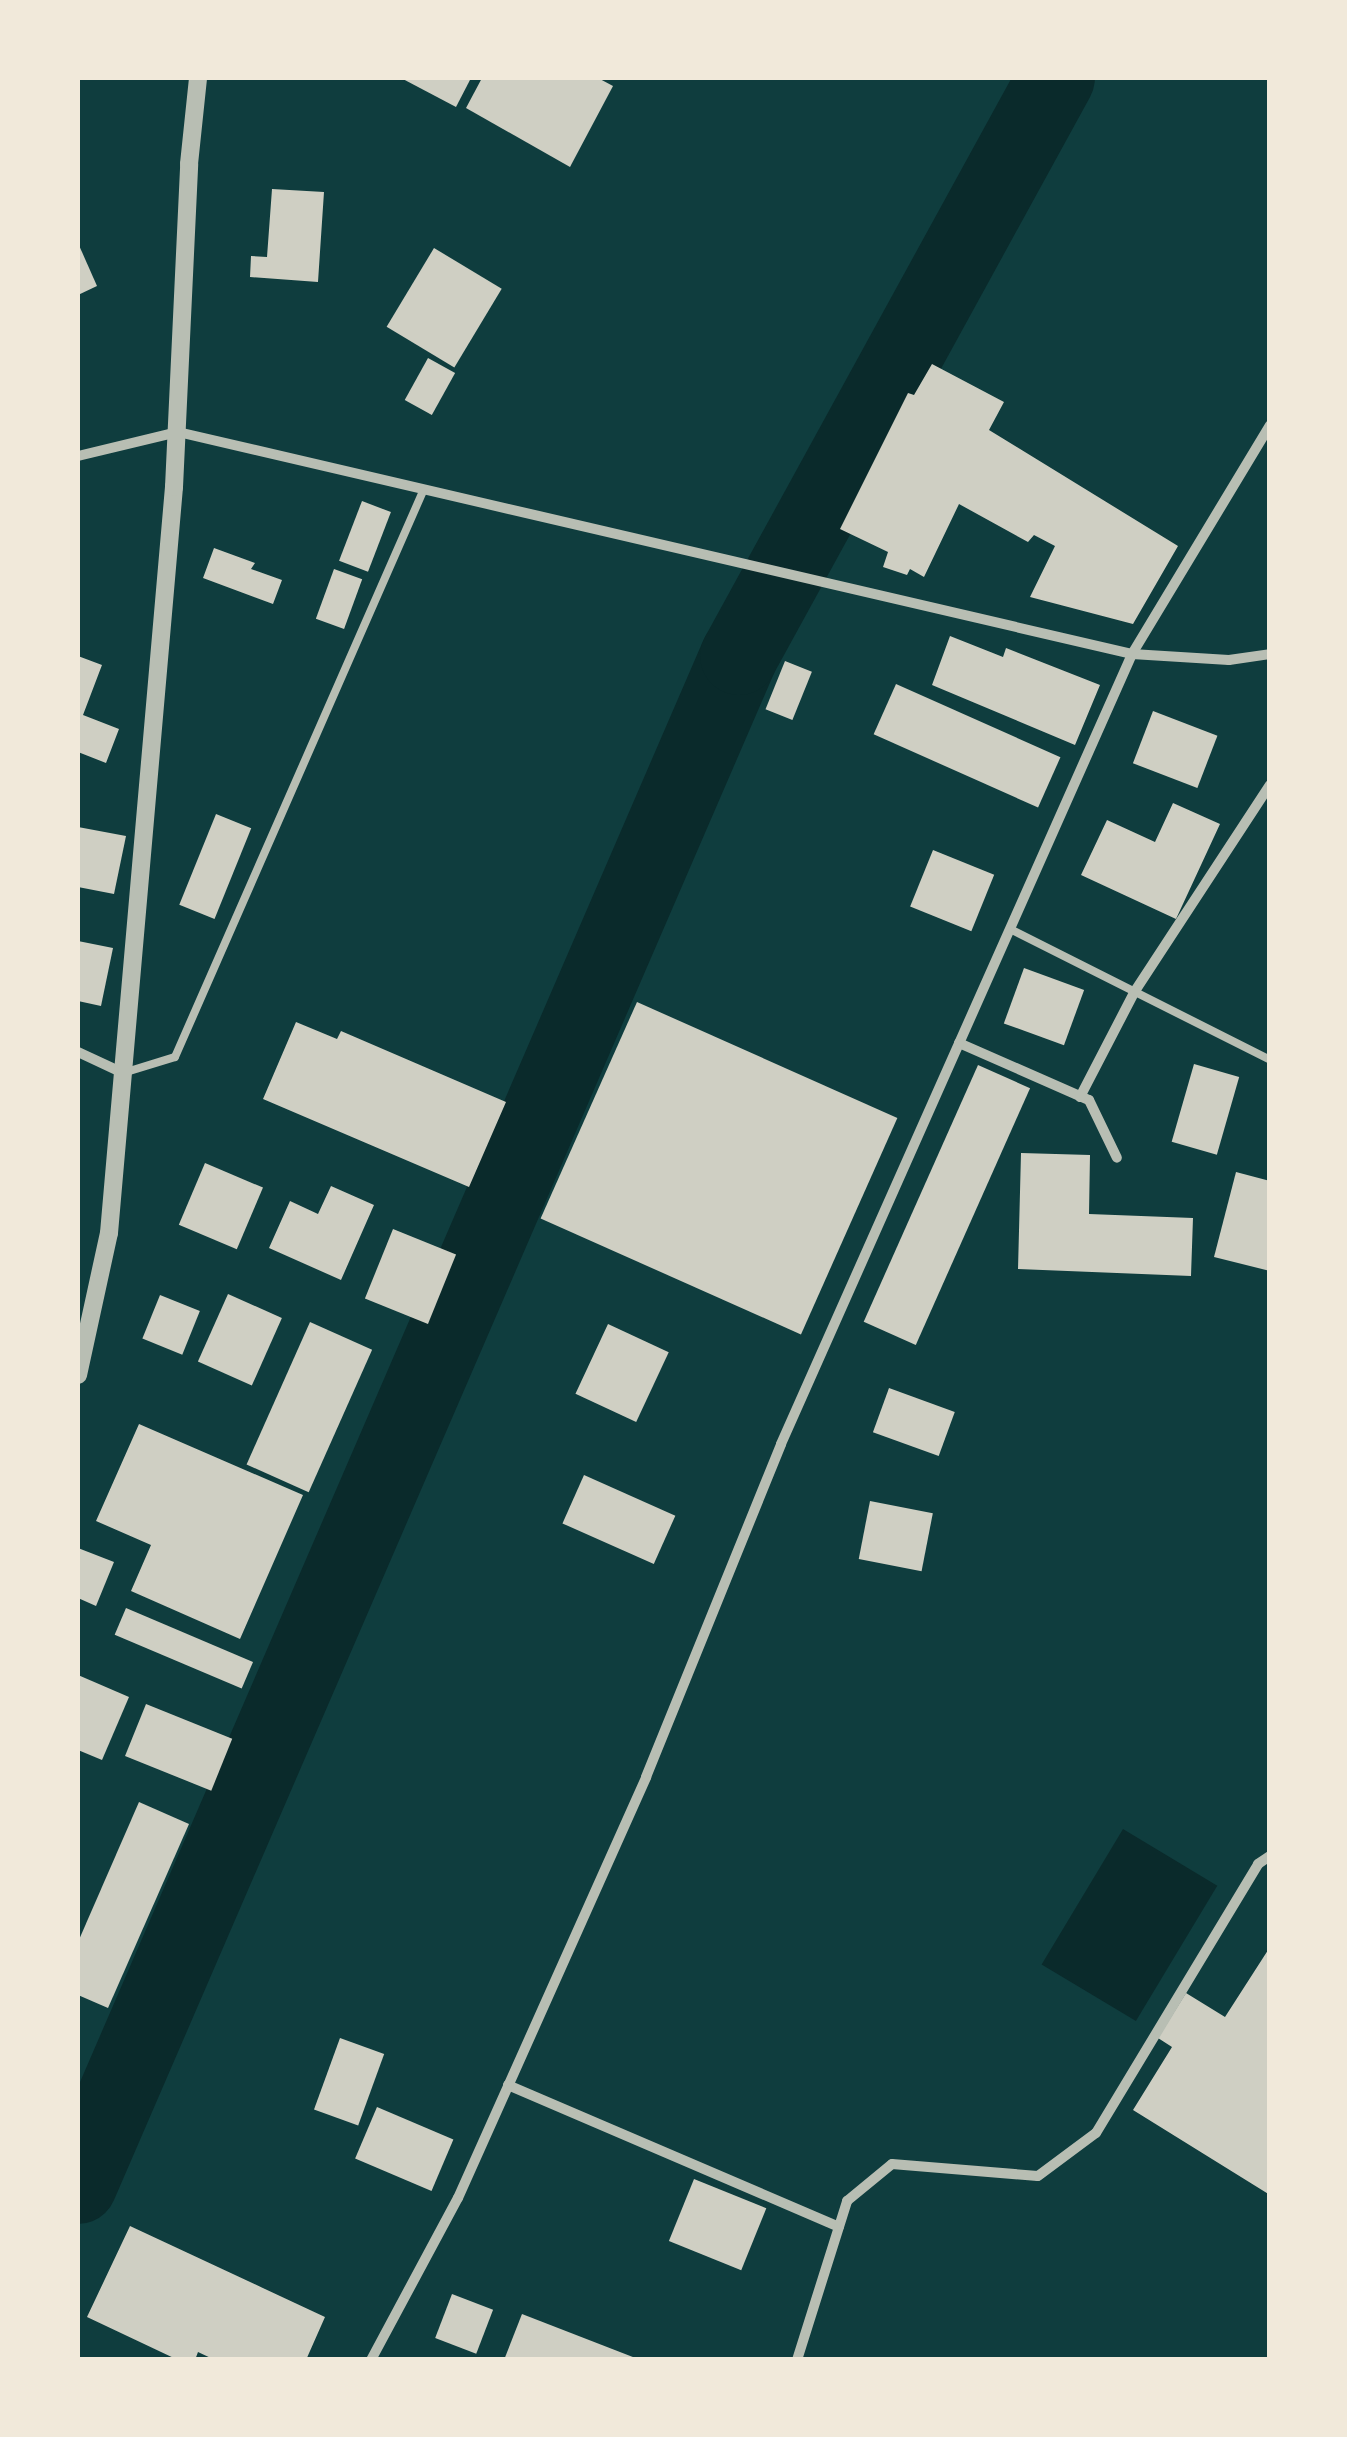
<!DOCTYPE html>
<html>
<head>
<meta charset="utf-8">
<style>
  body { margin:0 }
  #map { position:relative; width:1347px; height:2437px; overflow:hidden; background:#0f3d3e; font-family:Cabin,sans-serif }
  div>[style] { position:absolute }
  .water>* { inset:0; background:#0a2a2b; transform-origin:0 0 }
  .river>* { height:78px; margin:-39px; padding:0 39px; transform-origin:39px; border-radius:39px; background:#0a2a2b }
  .building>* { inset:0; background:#cfcfc3; transform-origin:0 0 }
  .service>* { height:8px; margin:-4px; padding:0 4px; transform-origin:4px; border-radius:4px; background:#b8beb3 }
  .minor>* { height:10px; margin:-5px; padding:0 5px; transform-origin:5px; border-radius:5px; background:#b8beb3 }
  .tertiary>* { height:18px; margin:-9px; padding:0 9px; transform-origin:9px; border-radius:9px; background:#b8beb3 }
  span { translate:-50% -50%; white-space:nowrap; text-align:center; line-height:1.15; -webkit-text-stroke:8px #f1e9da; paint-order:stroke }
  .frame { position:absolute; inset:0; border:80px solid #f1e9da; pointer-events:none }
</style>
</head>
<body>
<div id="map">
  <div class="water">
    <i style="left:1123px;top:1829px;width:110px;height:158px;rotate:31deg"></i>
  </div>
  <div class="river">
    <i style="left:78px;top:2185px;width:1666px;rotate:-66.62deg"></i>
    <i style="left:739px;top:656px;width:659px;rotate:-61.26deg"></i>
  </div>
  <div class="building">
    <i style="clip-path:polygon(401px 78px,471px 78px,456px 107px)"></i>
    <i style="clip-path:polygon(482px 78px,598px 78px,613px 86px,570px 167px,466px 108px)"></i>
    <i style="clip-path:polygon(272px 189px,324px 192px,318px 282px,250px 277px,251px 256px,267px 257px)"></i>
    <i style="clip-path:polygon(78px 243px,97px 286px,78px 295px)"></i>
    <i style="left:434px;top:248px;width:79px;height:92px;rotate:31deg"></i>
    <i style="left:428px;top:358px;width:31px;height:48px;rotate:29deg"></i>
    <i style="clip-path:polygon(932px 364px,1004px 402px,989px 430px,1178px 546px,1133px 624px,1030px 597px,1055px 546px,1034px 535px,1028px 542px,959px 504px,924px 577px,910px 569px,907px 575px,883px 567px,888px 552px,840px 529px,908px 393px,914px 395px)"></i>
    <i style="left:362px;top:501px;width:31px;height:64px;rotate:21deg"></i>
    <i style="clip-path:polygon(214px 548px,255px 563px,251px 569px,282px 580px,273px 604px,203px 578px)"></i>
    <i style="left:334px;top:569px;width:30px;height:53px;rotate:20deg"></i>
    <i style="clip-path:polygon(950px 636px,1003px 657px,1006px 648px,1100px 685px,1075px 745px,932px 685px)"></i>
    <i style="clip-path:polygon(78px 656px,102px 665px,83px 715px,119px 729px,106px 763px,78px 752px)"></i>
    <i style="left:785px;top:661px;width:29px;height:52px;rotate:22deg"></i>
    <i style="left:896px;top:684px;width:180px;height:55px;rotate:24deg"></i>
    <i style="left:1153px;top:711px;width:69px;height:56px;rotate:21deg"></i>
    <i style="clip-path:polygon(1173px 803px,1220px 824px,1176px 919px,1081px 875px,1107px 820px,1155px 842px)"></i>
    <i style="left:216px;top:814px;width:38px;height:98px;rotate:22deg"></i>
    <i style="clip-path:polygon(78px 827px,126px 836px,114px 894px,78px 887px)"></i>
    <i style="left:933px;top:850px;width:66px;height:61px;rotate:22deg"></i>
    <i style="clip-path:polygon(78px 941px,113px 948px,101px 1006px,78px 1001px)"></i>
    <i style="left:1024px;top:968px;width:64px;height:59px;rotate:20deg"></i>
    <i style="left:637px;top:1002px;width:285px;height:237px;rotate:24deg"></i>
    <i style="clip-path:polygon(296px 1022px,337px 1039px,341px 1031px,506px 1102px,469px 1187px,263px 1099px)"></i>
    <i style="left:1194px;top:1064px;width:47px;height:81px;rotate:16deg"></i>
    <i style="left:978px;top:1065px;width:57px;height:281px;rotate:24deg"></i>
    <i style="clip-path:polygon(1021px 1153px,1090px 1155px,1089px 1214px,1193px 1218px,1191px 1276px,1018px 1269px)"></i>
    <i style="left:205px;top:1163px;width:63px;height:67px;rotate:23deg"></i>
    <i style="clip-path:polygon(1236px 1172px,1270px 1181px,1270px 1271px,1214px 1257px)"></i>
    <i style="clip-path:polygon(331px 1186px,374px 1205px,341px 1280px,269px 1248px,290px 1201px,318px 1214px)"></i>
    <i style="left:393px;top:1229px;width:68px;height:75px;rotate:22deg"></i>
    <i style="left:228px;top:1294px;width:59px;height:74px;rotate:24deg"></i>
    <i style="left:160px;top:1295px;width:43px;height:47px;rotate:22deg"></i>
    <i style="left:310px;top:1322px;width:68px;height:156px;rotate:24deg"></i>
    <i style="left:608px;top:1324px;width:67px;height:77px;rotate:25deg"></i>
    <i style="left:889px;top:1388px;width:70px;height:47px;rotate:20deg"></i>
    <i style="clip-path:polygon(139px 1424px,303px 1495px,240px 1639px,131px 1591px,151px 1545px,96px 1521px)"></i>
    <i style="left:584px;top:1475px;width:100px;height:53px;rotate:24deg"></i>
    <i style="left:870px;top:1501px;width:64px;height:59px;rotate:11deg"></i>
    <i style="clip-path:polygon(78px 1548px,114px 1562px,96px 1606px,78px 1598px)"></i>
    <i style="left:126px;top:1608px;width:138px;height:29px;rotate:23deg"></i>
    <i style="clip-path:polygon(78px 1675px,129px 1697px,102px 1760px,78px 1750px)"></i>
    <i style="left:146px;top:1704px;width:93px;height:56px;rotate:22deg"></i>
    <i style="clip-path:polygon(139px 1802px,189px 1824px,108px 2008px,78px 1995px,78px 1942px)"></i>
    <i style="clip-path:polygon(1270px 1947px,1270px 2195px,1133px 2110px,1172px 2047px,1158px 2038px,1186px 1993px,1225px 2017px)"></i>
    <i style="left:340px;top:2038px;width:47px;height:76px;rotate:20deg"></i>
    <i style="left:377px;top:2107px;width:83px;height:56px;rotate:23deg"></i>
    <i style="left:694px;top:2179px;width:78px;height:67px;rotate:22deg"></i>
    <i style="clip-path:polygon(130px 2226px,325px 2317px,306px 2360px,215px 2360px,198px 2352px,195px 2360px,178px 2360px,87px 2317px)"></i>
    <i style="left:452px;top:2294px;width:44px;height:47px;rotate:21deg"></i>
    <i style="clip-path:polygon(522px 2314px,638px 2359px,638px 2360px,504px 2360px)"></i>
  </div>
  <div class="service">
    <i style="left:1010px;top:929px;width:291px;rotate:26.7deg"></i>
    <i style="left:123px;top:1073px;width:54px;rotate:-17.1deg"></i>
    <i style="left:175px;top:1057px;width:620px;rotate:-66.33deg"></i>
  </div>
  <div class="minor">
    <i style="left:78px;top:456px;width:103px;rotate:-13.5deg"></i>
    <i style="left:178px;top:432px;width:979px;rotate:13.1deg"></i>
    <i style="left:1132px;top:654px;width:97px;rotate:3.5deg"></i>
    <i style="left:1229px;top:660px;width:41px;rotate:-8.3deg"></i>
    <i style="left:959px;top:1043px;width:142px;rotate:23.7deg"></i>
    <i style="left:1089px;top:1100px;width:64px;rotate:64.2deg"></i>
    <i style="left:78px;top:1052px;width:50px;rotate:25deg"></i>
    <i style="left:1080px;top:1097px;width:119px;rotate:-62.6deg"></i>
    <i style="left:1135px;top:991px;width:246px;rotate:-56.8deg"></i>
    <i style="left:508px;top:2085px;width:360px;rotate:23.2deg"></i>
    <i style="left:371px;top:2360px;width:184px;rotate:-61.8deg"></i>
    <i style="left:458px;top:2198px;width:461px;rotate:-65.9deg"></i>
    <i style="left:646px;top:1777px;width:359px;rotate:-67.9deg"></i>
    <i style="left:781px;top:1444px;width:864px;rotate:-66.04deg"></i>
    <i style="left:1132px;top:654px;width:267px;rotate:-58.9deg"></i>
    <i style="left:797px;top:2360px;width:167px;rotate:-72.5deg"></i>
    <i style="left:847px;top:2201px;width:58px;rotate:-39.4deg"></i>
    <i style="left:892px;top:2164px;width:146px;rotate:4.7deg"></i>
    <i style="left:1038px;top:2176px;width:72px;rotate:-36.6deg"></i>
    <i style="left:1096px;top:2133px;width:314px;rotate:-58.9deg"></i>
    <i style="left:1258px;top:1864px;width:14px;rotate:-34deg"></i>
  </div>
  <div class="tertiary">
    <i style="left:78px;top:1375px;width:145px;rotate:-77.7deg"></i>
    <i style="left:109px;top:1233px;width:749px;rotate:-85.02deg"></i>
    <i style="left:174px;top:487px;width:323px;rotate:-87.3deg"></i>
    <i style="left:189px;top:164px;width:86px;rotate:-84deg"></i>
  </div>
  <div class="frame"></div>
</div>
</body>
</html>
